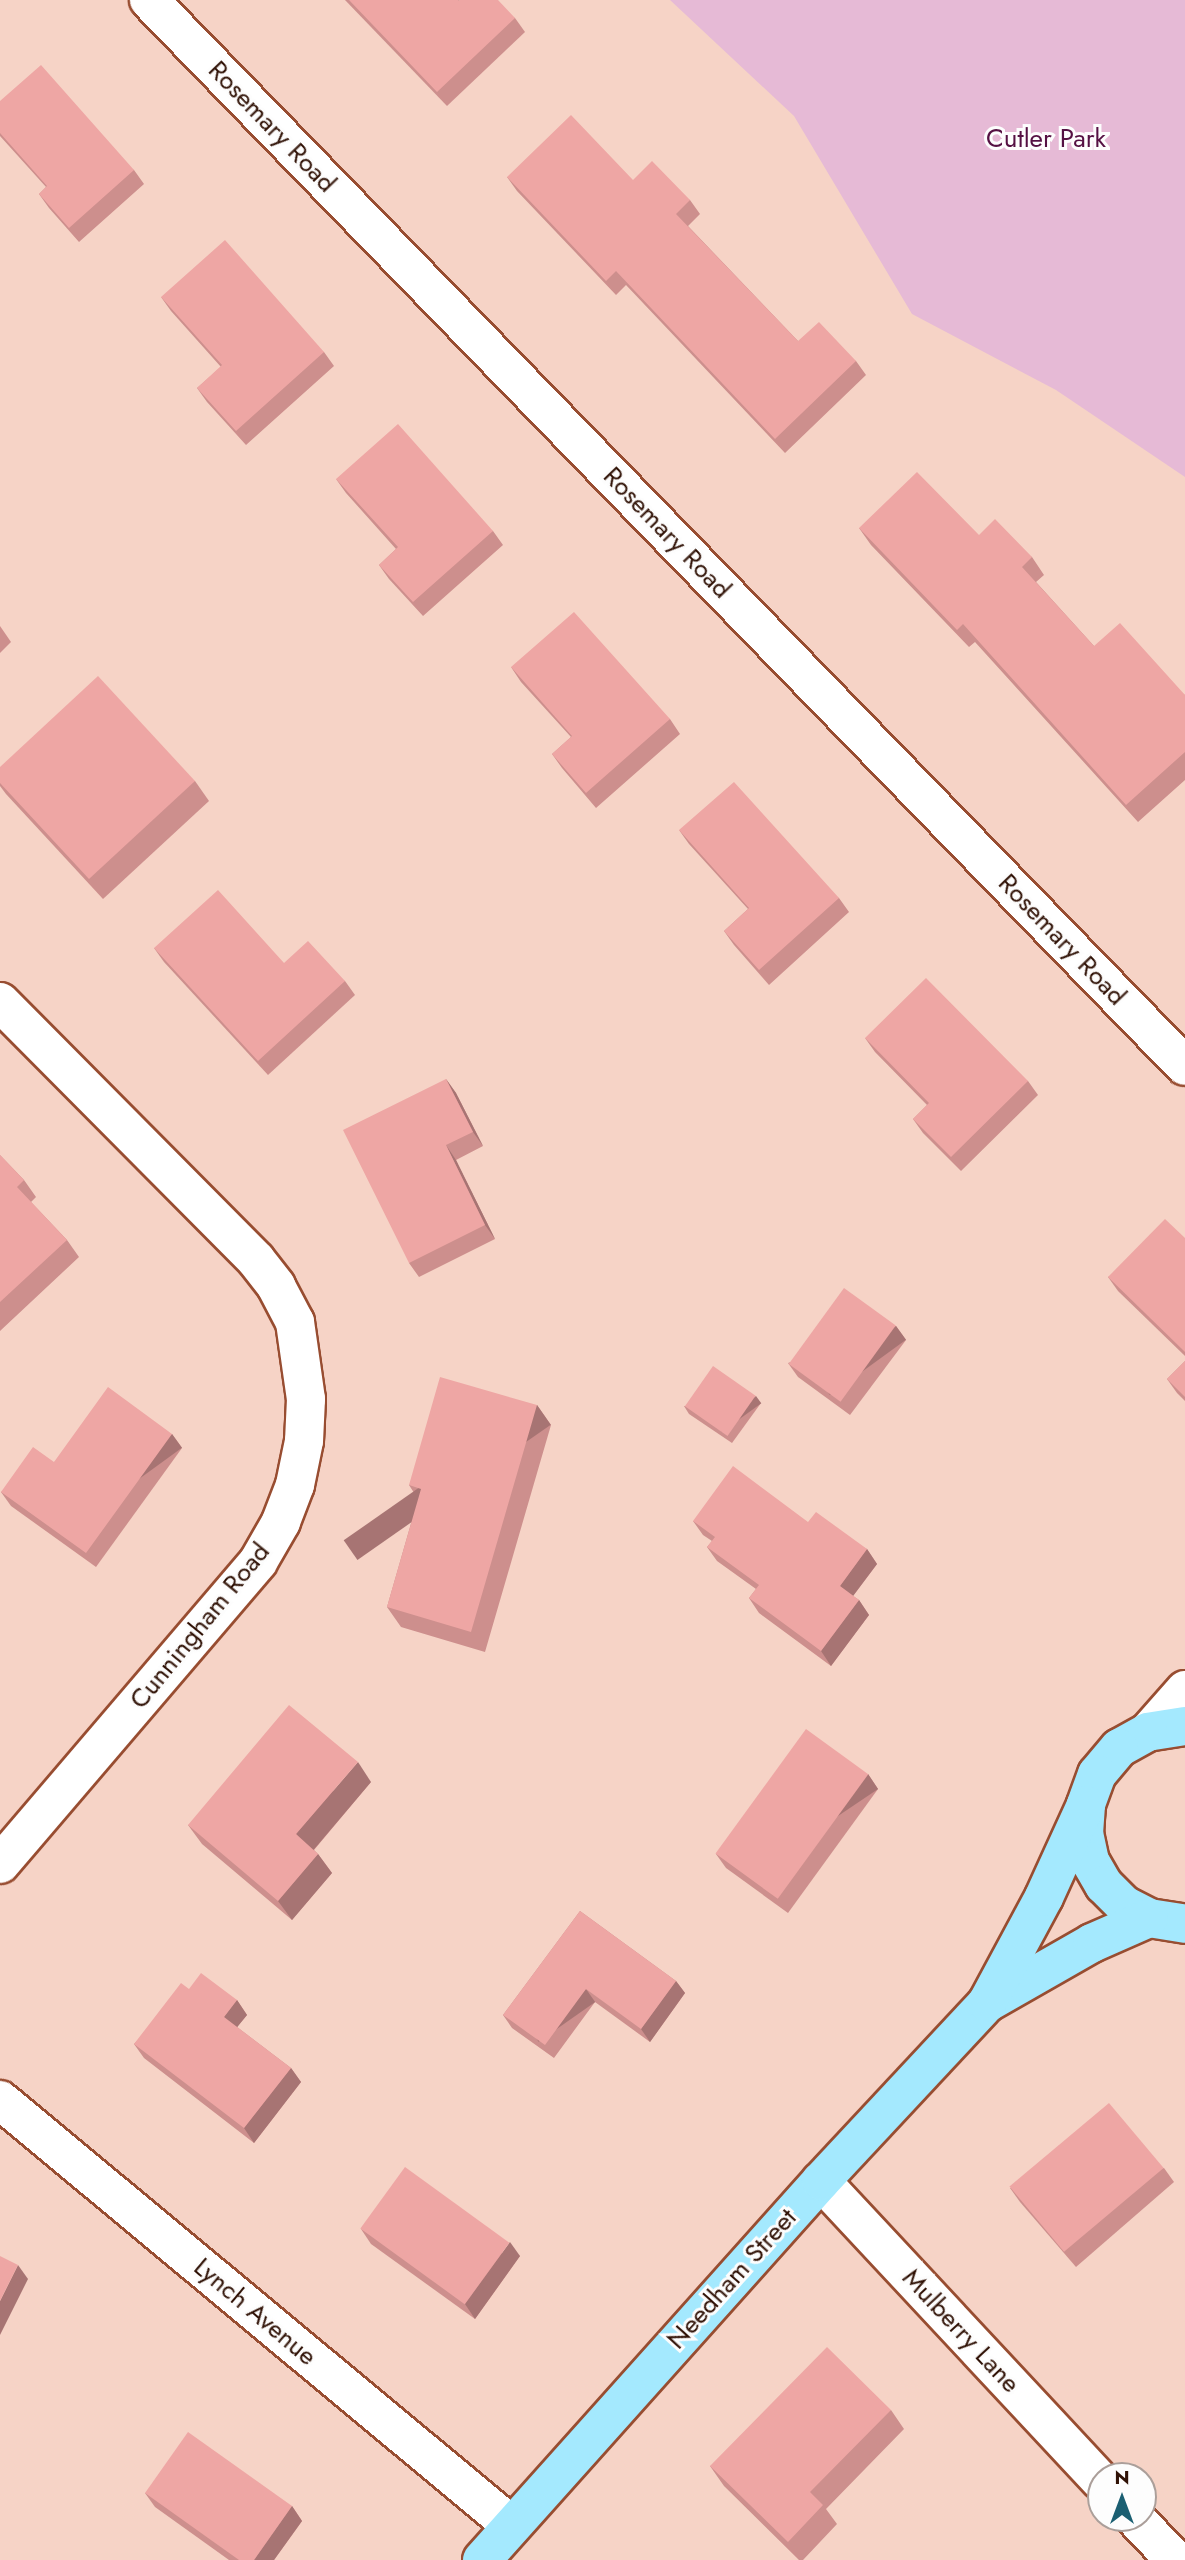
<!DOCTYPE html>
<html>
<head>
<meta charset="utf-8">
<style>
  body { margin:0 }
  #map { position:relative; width:1185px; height:2560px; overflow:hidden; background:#f6d3c6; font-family:Jost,sans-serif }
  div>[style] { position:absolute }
  .green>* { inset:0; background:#e6bad6 }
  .roads { filter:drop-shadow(2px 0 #984d31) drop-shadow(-2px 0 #984d31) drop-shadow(0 2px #984d31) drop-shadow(0 -2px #984d31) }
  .minor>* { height:38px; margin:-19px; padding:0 19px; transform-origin:19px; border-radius:19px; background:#fff }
  .major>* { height:38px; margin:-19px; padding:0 19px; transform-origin:19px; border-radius:19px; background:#a4e9fe }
  .wall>* { inset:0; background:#cd8f8d }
  .shaded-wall>* { inset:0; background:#a77473; transform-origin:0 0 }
  .building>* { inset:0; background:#eea6a4; transform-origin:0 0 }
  span { translate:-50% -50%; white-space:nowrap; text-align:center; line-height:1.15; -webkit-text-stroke:6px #fdfdfd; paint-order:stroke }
  .street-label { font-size:26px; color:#301206 }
  .park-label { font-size:26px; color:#551043 }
  .north { position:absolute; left:1087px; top:2462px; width:70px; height:70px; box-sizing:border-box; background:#fdfdfd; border:2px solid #ab9f9a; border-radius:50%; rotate:0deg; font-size:19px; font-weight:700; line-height:28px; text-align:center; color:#301206 }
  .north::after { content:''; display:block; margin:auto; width:24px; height:32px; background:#1b5f72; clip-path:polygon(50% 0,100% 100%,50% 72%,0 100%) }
</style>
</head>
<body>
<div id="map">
  <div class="green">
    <i style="clip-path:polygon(670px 0,1185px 0,1185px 477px,1056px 390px,912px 314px,794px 116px)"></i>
  </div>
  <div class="roads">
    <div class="minor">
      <i style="left:149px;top:0;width:1486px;rotate:45.82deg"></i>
      <i style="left:0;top:1002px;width:363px;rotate:45.2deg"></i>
      <i style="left:256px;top:1260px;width:33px;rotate:52deg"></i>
      <i style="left:276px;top:1286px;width:41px;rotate:62.2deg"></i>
      <i style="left:295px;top:1322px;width:78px;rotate:81.9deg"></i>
      <i style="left:306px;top:1399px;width:42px;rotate:92.7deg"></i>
      <i style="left:304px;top:1441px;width:45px;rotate:101.6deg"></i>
      <i style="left:295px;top:1485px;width:40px;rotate:111deg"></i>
      <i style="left:281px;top:1522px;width:46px;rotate:119.9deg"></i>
      <i style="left:258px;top:1562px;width:397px;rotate:130.5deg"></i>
      <i style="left:1148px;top:1732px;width:56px;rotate:-48.6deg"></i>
      <i style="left:0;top:2100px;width:665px;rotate:39.75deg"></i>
      <i style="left:821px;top:2181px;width:410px;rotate:47deg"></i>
      <i style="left:1135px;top:2518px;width:58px;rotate:46.4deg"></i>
    </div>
    <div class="major">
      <i style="left:1185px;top:1726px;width:37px;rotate:171deg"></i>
      <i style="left:1148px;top:1732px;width:33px;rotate:151deg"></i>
      <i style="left:1119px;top:1748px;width:34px;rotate:130deg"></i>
      <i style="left:1097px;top:1774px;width:33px;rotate:110deg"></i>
      <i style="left:1086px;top:1805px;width:28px;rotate:94deg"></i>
      <i style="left:1084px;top:1833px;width:29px;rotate:78deg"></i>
      <i style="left:1090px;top:1861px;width:28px;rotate:60deg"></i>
      <i style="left:1104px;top:1885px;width:28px;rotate:45deg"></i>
      <i style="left:1124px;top:1905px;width:28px;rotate:27deg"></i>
      <i style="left:1149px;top:1918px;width:36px;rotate:9deg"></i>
      <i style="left:987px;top:2003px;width:121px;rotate:-29.7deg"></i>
      <i style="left:1092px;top:1943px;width:62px;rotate:-23.7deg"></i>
      <i style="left:482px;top:2560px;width:508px;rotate:-48.19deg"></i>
      <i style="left:821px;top:2181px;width:243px;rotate:-47deg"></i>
      <i style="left:987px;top:2003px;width:120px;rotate:-61.7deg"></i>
      <i style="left:1044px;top:1897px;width:101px;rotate:-65.5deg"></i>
    </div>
  </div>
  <div class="wall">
    <i style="clip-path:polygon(345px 0,458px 0,515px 18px,525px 32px,447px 106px)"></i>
    <i style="clip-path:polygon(0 101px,134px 170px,144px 184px,79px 242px,49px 208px,39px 194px,46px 187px,0 136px)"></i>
    <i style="clip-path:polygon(507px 177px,633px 180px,690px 200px,700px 214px,688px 226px,798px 341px,856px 361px,866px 375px,785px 453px,626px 285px,616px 295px,517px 191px)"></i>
    <i style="clip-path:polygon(161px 297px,324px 352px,334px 366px,246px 445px,207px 402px,197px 388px,221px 367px,171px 311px)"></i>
    <i style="clip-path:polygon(336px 479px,493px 531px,503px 545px,423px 616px,389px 579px,379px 565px,396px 549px,346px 493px)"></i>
    <i style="clip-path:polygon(859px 528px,979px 535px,1032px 557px,1044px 575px,1036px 582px,1094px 646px,1185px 695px,1185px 780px,1138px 822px,975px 642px,969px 647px,871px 545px)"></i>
    <i style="clip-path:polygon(0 626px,11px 642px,0 653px)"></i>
    <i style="clip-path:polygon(511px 667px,670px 719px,680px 734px,596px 808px,562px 768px,552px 754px,571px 737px,521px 682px)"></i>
    <i style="clip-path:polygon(0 767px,195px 781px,209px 801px,103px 899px,6px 794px,0 786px)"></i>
    <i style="clip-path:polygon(679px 830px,839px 898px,849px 912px,769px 985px,734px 945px,724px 931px,748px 909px,689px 844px)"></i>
    <i style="clip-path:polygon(154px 948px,284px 963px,345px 981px,355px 995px,268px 1075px,164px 962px)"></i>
    <i style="clip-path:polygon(865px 1038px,1028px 1081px,1038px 1095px,961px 1171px,923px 1133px,913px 1119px,927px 1105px,875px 1052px)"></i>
    <i style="clip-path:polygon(446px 1079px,456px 1093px,483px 1146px,456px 1160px,495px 1239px,419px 1277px,409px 1263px)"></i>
    <i style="clip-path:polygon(0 1155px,24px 1180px,36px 1197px,31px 1202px,67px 1240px,79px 1257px,0 1331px)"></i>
    <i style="clip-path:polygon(1185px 1238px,1185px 1356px,1118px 1291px,1108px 1277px)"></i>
    <i style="clip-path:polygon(896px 1326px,906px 1340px,850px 1415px,798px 1377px,788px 1363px)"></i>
    <i style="clip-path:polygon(1185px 1361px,1185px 1401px,1177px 1393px,1167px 1379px)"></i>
    <i style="clip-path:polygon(761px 1403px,732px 1443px,689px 1414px,684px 1406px)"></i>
    <i style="clip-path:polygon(537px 1405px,551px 1425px,485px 1652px,401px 1627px,387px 1607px,418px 1499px,409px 1485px)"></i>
    <i style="clip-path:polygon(172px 1434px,182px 1448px,96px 1567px,11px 1506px,1px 1492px,54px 1462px)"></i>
    <i style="clip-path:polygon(693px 1521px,808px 1522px,867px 1549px,877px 1564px,853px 1596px,859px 1600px,869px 1615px,831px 1666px,759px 1613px,749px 1598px,756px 1589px,717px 1561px,707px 1547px,712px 1541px,703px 1535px)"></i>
    <i style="clip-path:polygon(868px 1774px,878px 1789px,788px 1913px,726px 1868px,716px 1854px)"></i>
    <i style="clip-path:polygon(371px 1782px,314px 1850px,318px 1854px,332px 1873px,292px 1920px,202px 1844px,188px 1825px)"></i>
    <i style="clip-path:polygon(580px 1911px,676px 1981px,685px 1993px,650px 2042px,595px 2002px,554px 2058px,512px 2028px,503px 2015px)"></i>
    <i style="clip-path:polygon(189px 1989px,237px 2000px,247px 2015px,237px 2027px,291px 2068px,301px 2082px,254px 2143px,144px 2058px,134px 2044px)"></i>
    <i style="clip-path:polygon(1164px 2168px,1174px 2182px,1076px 2267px,1020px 2202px,1010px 2188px)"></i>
    <i style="clip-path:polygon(361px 2229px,520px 2256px,475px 2319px,371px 2244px)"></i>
    <i style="clip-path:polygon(891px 2410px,904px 2429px,826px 2509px,837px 2524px,803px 2560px,799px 2560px,724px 2486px,710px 2466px)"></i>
    <i style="clip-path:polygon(145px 2493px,292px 2506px,302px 2521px,274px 2560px,229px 2560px,155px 2507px)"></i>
  </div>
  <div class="shaded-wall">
    <i style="clip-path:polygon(446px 1079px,456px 1093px,483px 1146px,473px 1132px)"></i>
    <i style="clip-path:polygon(446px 1145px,456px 1160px,495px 1239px,485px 1225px)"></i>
    <i style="left:896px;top:1326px;width:17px;height:94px;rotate:54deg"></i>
    <i style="left:756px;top:1396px;width:9px;height:49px;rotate:54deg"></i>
    <i style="left:537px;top:1405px;width:24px;height:236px;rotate:55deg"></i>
    <i style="left:172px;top:1434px;width:17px;height:147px;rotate:54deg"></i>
    <i style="clip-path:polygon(867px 1549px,877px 1564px,850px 1600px,840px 1586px)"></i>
    <i style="clip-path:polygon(859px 1600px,869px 1615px,831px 1666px,821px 1651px)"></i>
    <i style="clip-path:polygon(358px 1762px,371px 1782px,310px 1854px,296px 1834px)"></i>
    <i style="left:868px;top:1774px;width:18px;height:154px;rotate:56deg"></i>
    <i style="clip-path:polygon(318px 1854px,332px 1873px,292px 1920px,278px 1901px)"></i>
    <i style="clip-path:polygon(676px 1981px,685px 1993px,650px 2042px,641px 2029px)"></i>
    <i style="left:586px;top:1989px;width:16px;height:69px;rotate:55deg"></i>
    <i style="clip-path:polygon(237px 2000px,247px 2015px,234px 2031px,224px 2017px)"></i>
    <i style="clip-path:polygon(291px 2068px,301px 2082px,254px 2143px,244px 2128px)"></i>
    <i style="clip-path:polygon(510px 2242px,520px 2256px,475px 2319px,465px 2304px)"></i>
    <i style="clip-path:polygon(18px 2265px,28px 2279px,0 2335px,0 2301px)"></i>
    <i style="clip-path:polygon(292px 2506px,302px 2521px,274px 2560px,254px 2560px)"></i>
  </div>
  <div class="building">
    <i style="clip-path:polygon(349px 0,458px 0,459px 1px,460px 0,498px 0,515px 18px,437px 92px)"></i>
    <i style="clip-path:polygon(41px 65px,134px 170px,69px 228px,39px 194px,47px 186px,0 133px,0 101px)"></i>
    <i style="clip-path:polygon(571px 115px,633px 180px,652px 161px,690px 200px,676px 214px,798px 341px,819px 322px,856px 361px,775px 439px,616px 271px,606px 281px,507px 177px)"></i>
    <i style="clip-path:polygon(225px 240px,324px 352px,236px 431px,197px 388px,222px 365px,161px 297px)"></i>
    <i style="clip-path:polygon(398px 424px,493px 531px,413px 602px,379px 565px,398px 547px,336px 479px)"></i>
    <i style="clip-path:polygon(917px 472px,979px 535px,995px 519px,1032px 557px,1022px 567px,1094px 646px,1120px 623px,1185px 695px,1185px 752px,1126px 805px,963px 624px,957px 630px,859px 528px)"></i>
    <i style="clip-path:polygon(574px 612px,670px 719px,586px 793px,552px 754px,572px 736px,511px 667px)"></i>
    <i style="clip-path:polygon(98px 676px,195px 781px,89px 879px,0 783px,0 767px)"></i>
    <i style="clip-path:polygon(734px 782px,839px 898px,759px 970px,724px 931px,749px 908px,679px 830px)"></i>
    <i style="clip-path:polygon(218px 890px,284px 963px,308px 941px,345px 981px,258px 1061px,154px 948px)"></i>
    <i style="clip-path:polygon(926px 978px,1028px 1081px,951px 1157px,913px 1119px,929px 1103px,865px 1038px)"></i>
    <i style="clip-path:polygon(446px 1079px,473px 1132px,446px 1145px,485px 1225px,409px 1263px,343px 1130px)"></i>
    <i style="clip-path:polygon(0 1155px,24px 1180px,17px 1187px,67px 1240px,0 1302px)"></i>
    <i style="clip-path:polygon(1165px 1219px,1185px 1238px,1185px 1352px,1108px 1277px)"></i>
    <i style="left:844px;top:1288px;width:64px;height:94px;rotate:36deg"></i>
    <i style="clip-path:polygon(1185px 1361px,1185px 1397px,1167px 1379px)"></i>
    <i style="left:713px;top:1366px;width:52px;height:49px;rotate:35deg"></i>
    <i style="clip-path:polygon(440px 1377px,537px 1405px,471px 1632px,387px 1607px,421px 1489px,409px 1485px)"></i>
    <i style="clip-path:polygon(108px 1387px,172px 1434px,86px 1553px,1px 1492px,33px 1447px,54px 1462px)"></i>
    <i style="clip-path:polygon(733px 1466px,808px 1522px,816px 1512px,867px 1549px,840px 1586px,859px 1600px,821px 1651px,749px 1598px,759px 1585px,707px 1547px,715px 1537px,693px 1521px)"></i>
    <i style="clip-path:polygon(289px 1705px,358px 1762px,296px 1834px,318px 1854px,278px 1901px,188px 1825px)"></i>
    <i style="left:806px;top:1729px;width:77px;height:154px;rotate:36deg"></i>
    <i style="clip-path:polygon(580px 1911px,676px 1981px,641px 2029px,586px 1989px,545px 2045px,503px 2015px)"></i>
    <i style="clip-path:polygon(201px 1973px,237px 2000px,224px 2017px,291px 2068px,244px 2128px,134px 2044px,181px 1983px,189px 1989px)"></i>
    <i style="left:1109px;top:2103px;width:85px;height:130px;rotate:50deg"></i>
    <i style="left:405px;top:2167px;width:129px;height:76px;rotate:36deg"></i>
    <i style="clip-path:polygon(0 2256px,18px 2265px,0 2301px)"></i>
    <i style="clip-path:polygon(827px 2347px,891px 2410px,810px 2492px,823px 2505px,788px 2542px,710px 2466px)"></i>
    <i style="clip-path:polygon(188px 2432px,292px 2506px,254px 2560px,239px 2560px,145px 2493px)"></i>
  </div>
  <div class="street-label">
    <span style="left:272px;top:127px;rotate:46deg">Rosemary Road</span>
    <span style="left:667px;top:533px;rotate:46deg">Rosemary Road</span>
    <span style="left:1062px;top:940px;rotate:46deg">Rosemary Road</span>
    <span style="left:200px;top:1626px;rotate:-51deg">Cunningham Road</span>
    <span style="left:732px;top:2279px;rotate:-48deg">Needham Street</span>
    <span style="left:255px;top:2312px;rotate:40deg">Lynch Avenue</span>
    <span style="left:961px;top:2331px;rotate:47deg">Mulberry Lane</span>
  </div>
  <div class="park-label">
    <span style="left:1046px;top:139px">Cutler Park</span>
  </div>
  <div class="north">N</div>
</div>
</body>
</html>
